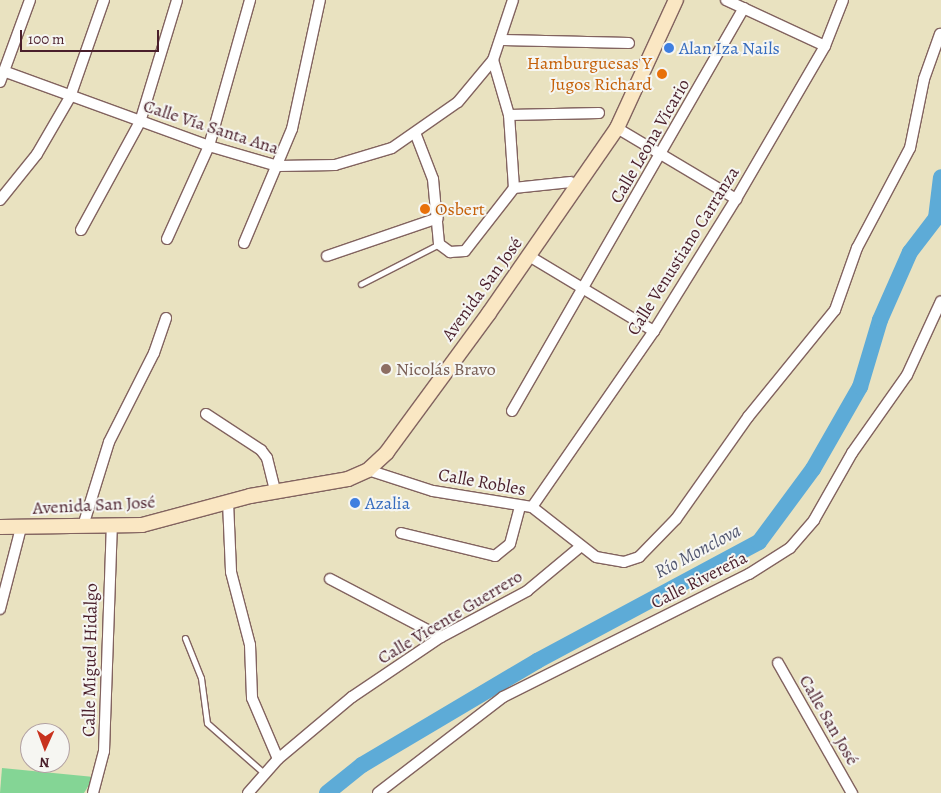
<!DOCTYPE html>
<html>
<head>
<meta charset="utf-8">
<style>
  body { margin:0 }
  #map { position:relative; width:941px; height:793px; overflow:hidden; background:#e9e2c0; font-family:Alegreya,serif }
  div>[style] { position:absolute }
  .green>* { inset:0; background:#84d595 }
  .river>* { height:16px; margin:-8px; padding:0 8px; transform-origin:8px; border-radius:8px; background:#5dabd7 }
  .roads { filter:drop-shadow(1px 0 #82635f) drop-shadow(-1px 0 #82635f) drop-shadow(0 1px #82635f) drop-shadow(0 -1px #82635f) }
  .lane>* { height:5px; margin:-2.5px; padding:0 2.5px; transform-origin:2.5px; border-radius:2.5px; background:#fff }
  .street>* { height:10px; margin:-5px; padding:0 5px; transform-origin:5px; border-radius:5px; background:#fff }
  .secondary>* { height:14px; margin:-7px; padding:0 7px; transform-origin:7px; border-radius:7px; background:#fae7c3 }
  .dots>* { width:14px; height:14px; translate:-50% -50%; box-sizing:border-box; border:2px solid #f6f6f2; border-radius:50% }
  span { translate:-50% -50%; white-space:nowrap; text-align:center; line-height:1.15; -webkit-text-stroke:4px #f6f6f2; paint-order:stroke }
  .shop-label { font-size:18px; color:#366cbe }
  .left { translate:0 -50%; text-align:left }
  .food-label { font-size:18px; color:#c56008 }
  .right { translate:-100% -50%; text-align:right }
  .street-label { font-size:18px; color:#4a1f2b }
  .education-label { font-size:18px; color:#785e54 }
  .water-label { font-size:19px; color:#525770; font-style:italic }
  .north { position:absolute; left:20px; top:723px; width:50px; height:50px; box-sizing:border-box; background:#f6f6f2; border:1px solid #b1a0a2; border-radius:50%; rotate:182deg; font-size:14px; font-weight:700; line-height:20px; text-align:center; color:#4a1f2b }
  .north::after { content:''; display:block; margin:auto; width:18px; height:22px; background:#c8321e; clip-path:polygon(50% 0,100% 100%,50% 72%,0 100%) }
  .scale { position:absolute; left:20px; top:30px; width:139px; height:22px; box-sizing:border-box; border:2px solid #4a1f2b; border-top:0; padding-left:6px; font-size:15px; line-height:18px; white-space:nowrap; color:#4a1f2b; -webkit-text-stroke:4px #f6f6f2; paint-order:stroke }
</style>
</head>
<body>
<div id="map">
  <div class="green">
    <i style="clip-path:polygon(2px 768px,94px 777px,84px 793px,0 793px)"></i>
  </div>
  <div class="river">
    <i style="left:327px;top:793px;width:45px;rotate:-38.7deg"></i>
    <i style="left:362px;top:765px;width:204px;rotate:-30.7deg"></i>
    <i style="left:537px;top:661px;width:252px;rotate:-28.2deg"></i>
    <i style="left:759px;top:542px;width:91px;rotate:-53.5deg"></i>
    <i style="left:813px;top:469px;width:95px;rotate:-60.2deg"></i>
    <i style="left:860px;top:387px;width:70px;rotate:-73.4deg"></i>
    <i style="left:880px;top:320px;width:74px;rotate:-66.2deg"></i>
    <i style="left:910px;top:252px;width:43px;rotate:-52.6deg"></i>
    <i style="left:936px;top:218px;width:41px;rotate:-83deg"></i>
  </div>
  <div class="roads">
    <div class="lane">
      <i style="left:361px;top:284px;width:88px;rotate:-27.1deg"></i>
      <i style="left:185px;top:638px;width:43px;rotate:68.2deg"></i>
      <i style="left:201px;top:678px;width:45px;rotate:82.4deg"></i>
      <i style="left:207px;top:723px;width:77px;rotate:41.3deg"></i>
    </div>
    <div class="street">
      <i style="left:726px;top:0;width:109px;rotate:24.9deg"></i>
      <i style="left:503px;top:40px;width:126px;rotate:1.4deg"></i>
      <i style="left:6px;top:72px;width:216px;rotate:20deg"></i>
      <i style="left:209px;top:146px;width:72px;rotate:16.2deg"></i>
      <i style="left:278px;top:166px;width:57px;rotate:-1deg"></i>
      <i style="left:335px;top:165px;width:59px;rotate:-16.6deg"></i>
      <i style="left:392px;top:148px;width:80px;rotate:-34.9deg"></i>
      <i style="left:458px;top:102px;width:55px;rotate:-50.2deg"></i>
      <i style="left:493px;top:60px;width:63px;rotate:-71.6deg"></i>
      <i style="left:0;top:82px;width:87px;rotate:-69.9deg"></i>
      <i style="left:509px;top:115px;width:90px;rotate:-1.3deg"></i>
      <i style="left:617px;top:128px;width:139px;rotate:30.8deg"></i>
      <i style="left:416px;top:135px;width:47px;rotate:68.9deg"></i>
      <i style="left:433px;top:179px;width:65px;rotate:84.7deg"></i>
      <i style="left:439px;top:244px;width:14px;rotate:36deg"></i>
      <i style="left:450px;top:252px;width:15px;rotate:-4deg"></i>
      <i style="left:465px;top:251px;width:80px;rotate:-52.1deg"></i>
      <i style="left:514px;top:188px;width:73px;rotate:-93.9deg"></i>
      <i style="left:509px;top:115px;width:57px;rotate:-106.2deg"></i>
      <i style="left:514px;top:188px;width:57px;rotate:-6deg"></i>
      <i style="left:0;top:200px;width:59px;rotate:-51.2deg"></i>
      <i style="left:37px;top:154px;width:66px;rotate:-59.9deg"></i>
      <i style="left:70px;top:97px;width:103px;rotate:-70.7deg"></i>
      <i style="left:81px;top:230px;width:123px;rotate:-61.4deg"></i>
      <i style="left:140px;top:122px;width:127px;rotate:-73.1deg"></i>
      <i style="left:167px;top:239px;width:102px;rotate:-65.7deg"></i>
      <i style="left:209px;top:146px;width:152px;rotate:-74.3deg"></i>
      <i style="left:244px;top:243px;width:124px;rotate:-67.2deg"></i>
      <i style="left:292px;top:129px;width:132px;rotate:-77.8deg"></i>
      <i style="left:327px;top:256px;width:117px;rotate:-18.9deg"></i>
      <i style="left:529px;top:256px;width:146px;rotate:31deg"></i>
      <i style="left:512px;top:411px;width:465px;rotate:-60.1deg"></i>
      <i style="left:206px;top:414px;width:66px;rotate:33.2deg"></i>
      <i style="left:261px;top:450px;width:10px;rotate:53deg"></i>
      <i style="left:267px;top:458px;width:36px;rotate:76deg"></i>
      <i style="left:368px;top:470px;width:68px;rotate:17.9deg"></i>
      <i style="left:433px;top:491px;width:100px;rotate:9.2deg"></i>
      <i style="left:532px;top:507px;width:81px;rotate:38deg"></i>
      <i style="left:596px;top:557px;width:28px;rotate:10deg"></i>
      <i style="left:624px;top:562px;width:16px;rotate:-18deg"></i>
      <i style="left:639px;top:557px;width:53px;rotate:-45.8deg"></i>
      <i style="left:676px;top:519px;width:125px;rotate:-54.8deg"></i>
      <i style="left:748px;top:417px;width:138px;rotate:-50.9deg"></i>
      <i style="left:835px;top:310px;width:66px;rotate:-70.5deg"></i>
      <i style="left:857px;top:248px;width:113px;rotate:-62.1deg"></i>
      <i style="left:910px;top:148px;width:70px;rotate:-78.5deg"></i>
      <i style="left:924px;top:79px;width:48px;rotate:-70.4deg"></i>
      <i style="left:228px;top:502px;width:70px;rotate:87.5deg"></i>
      <i style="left:231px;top:572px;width:75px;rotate:75.4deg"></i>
      <i style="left:250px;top:645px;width:53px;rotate:87.8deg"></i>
      <i style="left:252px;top:698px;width:66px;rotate:66.9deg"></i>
      <i style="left:532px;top:507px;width:214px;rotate:-55.3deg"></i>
      <i style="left:654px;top:331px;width:155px;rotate:-58.2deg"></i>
      <i style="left:736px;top:199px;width:177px;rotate:-59.8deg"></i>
      <i style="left:825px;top:46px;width:49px;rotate:-68.6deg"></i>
      <i style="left:83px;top:526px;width:88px;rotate:-72.8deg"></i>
      <i style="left:109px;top:442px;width:100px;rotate:-63.2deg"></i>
      <i style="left:154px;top:353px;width:37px;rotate:-71deg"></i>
      <i style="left:401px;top:533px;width:97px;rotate:13.7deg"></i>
      <i style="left:495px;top:556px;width:19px;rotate:-39deg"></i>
      <i style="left:510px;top:544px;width:38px;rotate:-75deg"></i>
      <i style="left:330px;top:579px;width:125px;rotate:27.6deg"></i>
      <i style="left:0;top:609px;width:84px;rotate:-75.5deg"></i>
      <i style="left:778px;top:663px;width:150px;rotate:60.4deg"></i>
      <i style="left:93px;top:793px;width:43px;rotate:-75.3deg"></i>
      <i style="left:104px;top:751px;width:225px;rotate:-88deg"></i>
      <i style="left:248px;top:793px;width:45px;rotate:-48.6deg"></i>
      <i style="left:278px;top:759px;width:97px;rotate:-40deg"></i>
      <i style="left:352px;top:697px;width:107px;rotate:-34deg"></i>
      <i style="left:441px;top:637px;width:98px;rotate:-28.1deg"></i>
      <i style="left:527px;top:591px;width:69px;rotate:-39.7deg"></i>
      <i style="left:378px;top:793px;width:158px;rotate:-37.5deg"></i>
      <i style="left:503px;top:697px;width:275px;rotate:-26.6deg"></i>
      <i style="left:749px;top:574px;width:49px;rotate:-32.4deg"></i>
      <i style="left:790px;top:548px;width:37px;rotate:-49deg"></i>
      <i style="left:814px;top:520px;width:77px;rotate:-60.4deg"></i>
      <i style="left:852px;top:453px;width:95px;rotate:-54.8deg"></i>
      <i style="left:907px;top:375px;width:81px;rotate:-65.3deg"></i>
    </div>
    <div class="secondary">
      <i style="left:0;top:527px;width:142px;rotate:-0.8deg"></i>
      <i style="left:142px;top:525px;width:112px;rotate:-15deg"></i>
      <i style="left:250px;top:496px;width:99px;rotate:-9.8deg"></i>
      <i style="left:348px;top:479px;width:22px;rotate:-24deg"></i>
      <i style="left:368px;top:470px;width:26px;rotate:-43deg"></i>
      <i style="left:387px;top:452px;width:172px;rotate:-53.7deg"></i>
      <i style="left:489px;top:313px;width:225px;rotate:-55.3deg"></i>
      <i style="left:617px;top:128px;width:141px;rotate:-65.3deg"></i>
    </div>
  </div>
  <div class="dots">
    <i style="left:669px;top:48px;background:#3f7fe0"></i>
    <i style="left:662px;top:74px;background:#e8710a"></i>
    <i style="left:425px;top:209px;background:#e8710a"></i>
    <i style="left:386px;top:369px;background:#8d6e63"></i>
    <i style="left:355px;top:503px;background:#3f7fe0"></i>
  </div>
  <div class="shop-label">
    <span class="left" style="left:679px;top:48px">Alan Iza Nails</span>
    <span class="left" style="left:365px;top:503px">Azalia</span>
  </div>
  <div class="food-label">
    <span class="right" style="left:652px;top:74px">Hamburguesas Y<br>Jugos Richard</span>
    <span class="left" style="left:435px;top:209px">Osbert</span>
  </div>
  <div class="street-label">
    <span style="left:211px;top:127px;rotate:18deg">Calle Vía Santa Ana</span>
    <span style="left:650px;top:141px;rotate:-60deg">Calle Leona Vicario</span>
    <span style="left:683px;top:251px;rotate:-58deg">Calle Venustiano Carranza</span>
    <span style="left:482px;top:289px;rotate:-54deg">Avenida San José</span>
    <span style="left:482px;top:482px;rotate:10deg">Calle Robles</span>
    <span style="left:94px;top:505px;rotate:-3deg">Avenida San José</span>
    <span style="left:699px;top:580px;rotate:-27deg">Calle Rivereña</span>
    <span style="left:450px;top:617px;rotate:-31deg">Calle Vicente Guerrero</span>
    <span style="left:90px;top:660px;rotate:-89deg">Calle Miguel Hidalgo</span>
    <span style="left:829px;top:720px;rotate:60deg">Calle San José</span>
  </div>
  <div class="education-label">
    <span class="left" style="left:396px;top:369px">Nicolás Bravo</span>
  </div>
  <div class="water-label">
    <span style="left:698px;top:552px;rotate:-28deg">Río Monclova</span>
  </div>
  <div class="north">N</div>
  <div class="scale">100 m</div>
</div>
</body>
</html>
